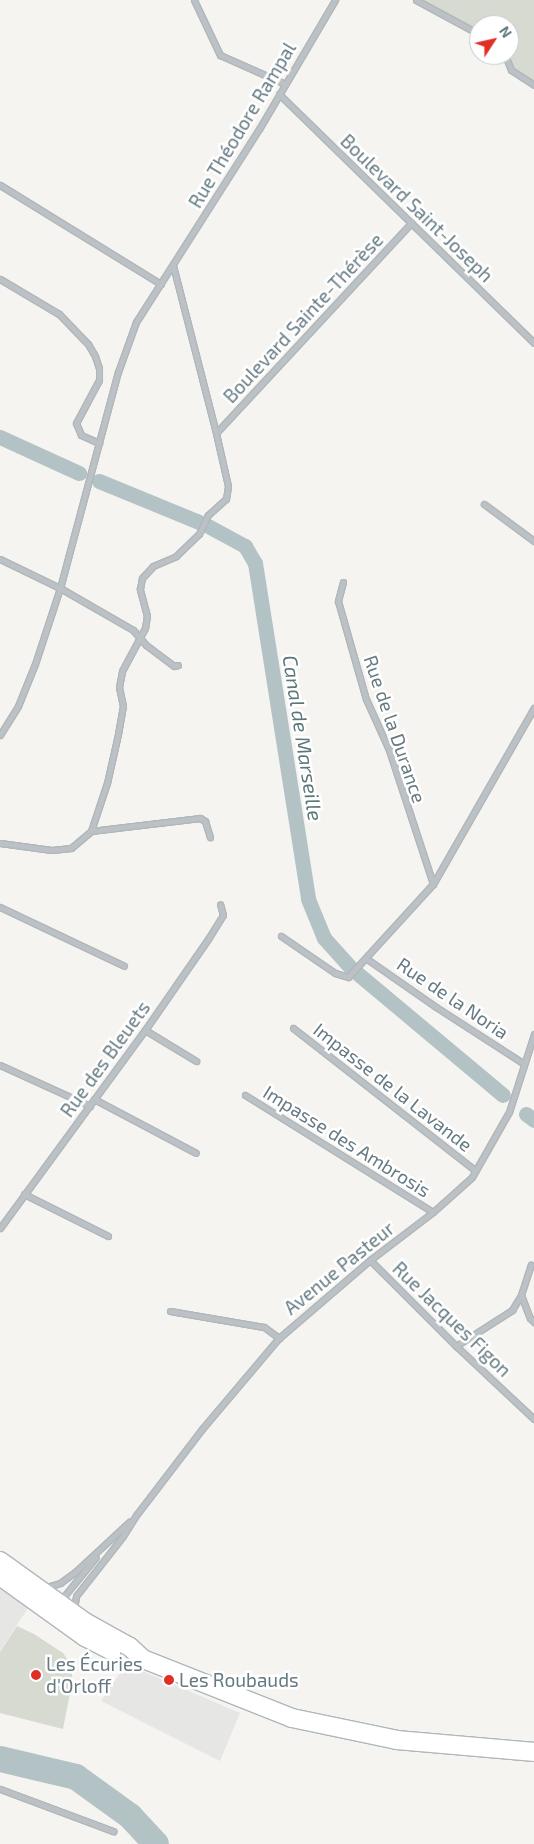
<!DOCTYPE html>
<html>
<head>
<meta charset="utf-8">
<style>
  body { margin:0 }
  #map { position:relative; width:534px; height:1844px; overflow:hidden; background:#f5f4f1; font-family:"Exo 2",sans-serif }
  div>[style] { position:absolute }
  .built>* { inset:0; background:#e6e6e5 }
  .green>* { inset:0; background:#d6dad1 }
  .canal>* { height:15px; margin:-7.5px; padding:0 7.5px; transform-origin:7.5px; border-radius:7.5px; background:#b3c3c5 }
  .river>* { height:26px; margin:-13px; padding:0 13px; transform-origin:13px; border-radius:13px; background:#b3c3c5 }
  .roads { filter:drop-shadow(1px 0 #b0b7ba) drop-shadow(-1px 0 #b0b7ba) drop-shadow(0 1px #b0b7ba) drop-shadow(0 -1px #b0b7ba) }
  .minor>* { height:5px; margin:-2.5px; padding:0 2.5px; transform-origin:2.5px; border-radius:2.5px; background:#bbc1c4 }
  .secondary>* { height:18px; margin:-9px; padding:0 9px; transform-origin:9px; border-radius:9px; background:#fff }
  .dots>* { width:14px; height:14px; translate:-50% -50%; box-sizing:border-box; border:2px solid #fff; border-radius:50% }
  span { translate:-50% -50%; white-space:nowrap; text-align:center; line-height:1.15; -webkit-text-stroke:5px #fff; paint-order:stroke }
  .street-label { font-size:19px; color:#657a82 }
  .poi-label { font-size:19px; color:#657a82 }
  .left { translate:0 -50%; text-align:left }
  .water-label { font-size:20px; color:#5b7678; font-style:italic }
  .north { position:absolute; left:469px; top:15px; width:50px; height:50px; box-sizing:border-box; background:#fff; border:1px solid #c1cacd; border-radius:50%; rotate:55deg; font-size:14px; font-weight:700; line-height:20px; text-align:center; color:#657a82 }
  .north::after { content:''; display:block; margin:auto; width:18px; height:22px; background:#df3028; clip-path:polygon(50% 0,100% 100%,50% 72%,0 100%) }
</style>
</head>
<body>
<div id="map">
  <div class="built">
    <i style="clip-path:polygon(0 1583px,30px 1605px,0 1651px)"></i>
    <i style="clip-path:polygon(126px 1664px,240px 1713px,220px 1761px,101px 1701px)"></i>
  </div>
  <div class="green">
    <i style="clip-path:polygon(416px 0,534px 0,534px 85px,511px 70px,505px 55px,509px 55px,509px 25px,479px 25px,479px 34px)"></i>
    <i style="clip-path:polygon(17px 1626px,34px 1634px,63px 1653px,72px 1666px,72px 1683px,63px 1729px,0 1713px,0 1652px)"></i>
  </div>
  <div class="canal">
    <i style="left:0;top:437px;width:87px;rotate:24.5deg"></i>
    <i style="left:99px;top:481px;width:108px;rotate:22.3deg"></i>
    <i style="left:208px;top:526px;width:42px;rotate:28.4deg"></i>
    <i style="left:245px;top:546px;width:20px;rotate:60deg"></i>
    <i style="left:255px;top:563px;width:340px;rotate:81deg"></i>
    <i style="left:308px;top:899px;width:42px;rotate:67.7deg"></i>
    <i style="left:324px;top:938px;width:39px;rotate:48deg"></i>
    <i style="left:357px;top:973px;width:190px;rotate:39.9deg"></i>
    <i style="left:526px;top:1114px;width:10px;rotate:37deg"></i>
  </div>
  <div class="river">
    <i style="left:0;top:1759px;width:78px;rotate:13.3deg"></i>
    <i style="left:76px;top:1777px;width:67px;rotate:35.8deg"></i>
    <i style="left:130px;top:1816px;width:38px;rotate:47deg"></i>
  </div>
  <div class="roads">
    <div class="minor">
      <i style="left:194px;top:0;width:61px;rotate:64.7deg"></i>
      <i style="left:220px;top:55px;width:71px;rotate:24deg"></i>
      <i style="left:416px;top:0;width:72px;rotate:28.4deg"></i>
      <i style="left:505px;top:55px;width:16px;rotate:68deg"></i>
      <i style="left:511px;top:70px;width:27px;rotate:33deg"></i>
      <i style="left:279px;top:94px;width:356px;rotate:44.3deg"></i>
      <i style="left:0;top:185px;width:189px;rotate:31.6deg"></i>
      <i style="left:0;top:279px;width:69px;rotate:30.7deg"></i>
      <i style="left:59px;top:314px;width:42px;rotate:46deg"></i>
      <i style="left:88px;top:344px;width:14px;rotate:60deg"></i>
      <i style="left:95px;top:356px;width:13px;rotate:72deg"></i>
      <i style="left:99px;top:368px;width:12px;rotate:90deg"></i>
      <i style="left:99px;top:380px;width:49px;rotate:118.1deg"></i>
      <i style="left:76px;top:423px;width:13px;rotate:67deg"></i>
      <i style="left:81px;top:435px;width:20px;rotate:24deg"></i>
      <i style="left:216px;top:433px;width:287px;rotate:-47.1deg"></i>
      <i style="left:484px;top:504px;width:62px;rotate:36.5deg"></i>
      <i style="left:0;top:559px;width:67px;rotate:25.8deg"></i>
      <i style="left:60px;top:588px;width:84px;rotate:29.9deg"></i>
      <i style="left:133px;top:630px;width:20px;rotate:49deg"></i>
      <i style="left:146px;top:645px;width:35px;rotate:37deg"></i>
      <i style="left:174px;top:666px;width:4px;rotate:-14deg"></i>
      <i style="left:343px;top:582px;width:20px;rotate:105deg"></i>
      <i style="left:338px;top:601px;width:102px;rotate:74.1deg"></i>
      <i style="left:366px;top:699px;width:56px;rotate:65.7deg"></i>
      <i style="left:389px;top:750px;width:141px;rotate:71.8deg"></i>
      <i style="left:0;top:735px;width:34px;rotate:-58deg"></i>
      <i style="left:18px;top:706px;width:45px;rotate:-68deg"></i>
      <i style="left:35px;top:664px;width:80px;rotate:-71.8deg"></i>
      <i style="left:60px;top:588px;width:224px;rotate:-75deg"></i>
      <i style="left:118px;top:372px;width:53px;rotate:-70.2deg"></i>
      <i style="left:136px;top:322px;width:229px;rotate:-57.5deg"></i>
      <i style="left:259px;top:129px;width:150px;rotate:-59.5deg"></i>
      <i style="left:91px;top:831px;width:110px;rotate:-6.8deg"></i>
      <i style="left:200px;top:818px;width:6px;rotate:31deg"></i>
      <i style="left:205px;top:821px;width:17px;rotate:73deg"></i>
      <i style="left:0;top:843px;width:52px;rotate:7.7deg"></i>
      <i style="left:52px;top:850px;width:19px;rotate:-6deg"></i>
      <i style="left:71px;top:848px;width:26px;rotate:-40deg"></i>
      <i style="left:91px;top:831px;width:51px;rotate:-71.6deg"></i>
      <i style="left:107px;top:783px;width:50px;rotate:-77.3deg"></i>
      <i style="left:118px;top:734px;width:28px;rotate:-80deg"></i>
      <i style="left:123px;top:706px;width:19px;rotate:-102deg"></i>
      <i style="left:119px;top:687px;width:16px;rotate:-79deg"></i>
      <i style="left:122px;top:671px;width:49px;rotate:-61.9deg"></i>
      <i style="left:145px;top:628px;width:12px;rotate:-81deg"></i>
      <i style="left:147px;top:616px;width:28px;rotate:-105deg"></i>
      <i style="left:140px;top:589px;width:11px;rotate:-80deg"></i>
      <i style="left:142px;top:578px;width:16px;rotate:-47deg"></i>
      <i style="left:153px;top:566px;width:25px;rotate:-23deg"></i>
      <i style="left:176px;top:556px;width:32px;rotate:-44deg"></i>
      <i style="left:199px;top:534px;width:21px;rotate:-65deg"></i>
      <i style="left:208px;top:515px;width:24px;rotate:-42deg"></i>
      <i style="left:226px;top:499px;width:13px;rotate:-81deg"></i>
      <i style="left:228px;top:486px;width:54px;rotate:-102.8deg"></i>
      <i style="left:216px;top:433px;width:173px;rotate:-104.4deg"></i>
      <i style="left:0;top:907px;width:137px;rotate:25.4deg"></i>
      <i style="left:281px;top:936px;width:65px;rotate:34.4deg"></i>
      <i style="left:335px;top:973px;width:14px;rotate:17deg"></i>
      <i style="left:348px;top:977px;width:126px;rotate:-47.6deg"></i>
      <i style="left:433px;top:884px;width:203px;rotate:-60.2deg"></i>
      <i style="left:367px;top:959px;width:84px;rotate:34.8deg"></i>
      <i style="left:436px;top:1007px;width:103px;rotate:32.8deg"></i>
      <i style="left:293px;top:1028px;width:231px;rotate:38deg"></i>
      <i style="left:145px;top:1030px;width:60px;rotate:31.3deg"></i>
      <i style="left:0;top:1065px;width:99px;rotate:24.5deg"></i>
      <i style="left:245px;top:1095px;width:221px;rotate:31.9deg"></i>
      <i style="left:94px;top:1099px;width:115px;rotate:27.9deg"></i>
      <i style="left:24px;top:1194px;width:94px;rotate:26.6deg"></i>
      <i style="left:0;top:1228px;width:245px;rotate:-53.8deg"></i>
      <i style="left:145px;top:1030px;width:111px;rotate:-55.3deg"></i>
      <i style="left:208px;top:939px;width:28px;rotate:-58deg"></i>
      <i style="left:223px;top:915px;width:11px;rotate:-105deg"></i>
      <i style="left:370px;top:1260px;width:122px;rotate:45deg"></i>
      <i style="left:456px;top:1346px;width:107px;rotate:43.1deg"></i>
      <i style="left:521px;top:1295px;width:32px;rotate:-72deg"></i>
      <i style="left:170px;top:1311px;width:95px;rotate:9.7deg"></i>
      <i style="left:264px;top:1327px;width:19px;rotate:36deg"></i>
      <i style="left:456px;top:1346px;width:67px;rotate:-32.7deg"></i>
      <i style="left:512px;top:1310px;width:17px;rotate:-59deg"></i>
      <i style="left:521px;top:1295px;width:25px;rotate:69deg"></i>
      <i style="left:530px;top:1318px;width:6px;rotate:45deg"></i>
      <i style="left:47px;top:1587px;width:14px;rotate:-17deg"></i>
      <i style="left:60px;top:1583px;width:19px;rotate:-36deg"></i>
      <i style="left:75px;top:1572px;width:74px;rotate:-42.8deg"></i>
      <i style="left:61px;top:1600px;width:55px;rotate:-50.9deg"></i>
      <i style="left:74px;top:1609px;width:13px;rotate:-81deg"></i>
      <i style="left:76px;top:1596px;width:76px;rotate:-51.9deg"></i>
      <i style="left:123px;top:1536px;width:26px;rotate:-58deg"></i>
      <i style="left:137px;top:1514px;width:107px;rotate:-52.6deg"></i>
      <i style="left:202px;top:1429px;width:119px;rotate:-49.8deg"></i>
      <i style="left:279px;top:1338px;width:120px;rotate:-40.6deg"></i>
      <i style="left:370px;top:1260px;width:79px;rotate:-37.3deg"></i>
      <i style="left:433px;top:1212px;width:52px;rotate:-41.9deg"></i>
      <i style="left:472px;top:1177px;width:75px;rotate:-60.4deg"></i>
      <i style="left:509px;top:1112px;width:82px;rotate:-72.2deg"></i>
      <i style="left:0;top:1789px;width:121px;rotate:20.4deg"></i>
    </div>
    <div class="secondary">
      <i style="left:0;top:1561px;width:105px;rotate:35.7deg"></i>
      <i style="left:85px;top:1622px;width:51px;rotate:29.1deg"></i>
      <i style="left:130px;top:1647px;width:18px;rotate:43deg"></i>
      <i style="left:143px;top:1659px;width:160px;rotate:21.6deg"></i>
      <i style="left:292px;top:1718px;width:107px;rotate:11.8deg"></i>
      <i style="left:397px;top:1740px;width:138px;rotate:5deg"></i>
      <i style="left:0;top:1576px;width:105px;rotate:35.7deg"></i>
      <i style="left:85px;top:1637px;width:30px;rotate:27deg"></i>
    </div>
  </div>
  <div class="dots">
    <i style="left:36px;top:1675px;background:#df3028"></i>
    <i style="left:169px;top:1680px;background:#df3028"></i>
  </div>
  <div class="street-label">
    <span style="left:242px;top:125px;rotate:-59deg">Rue Théodore Rampal</span>
    <span style="left:417px;top:208px;rotate:44deg">Boulevard Saint-Joseph</span>
    <span style="left:303px;top:318px;rotate:-47deg">Boulevard Sainte-Thérèse</span>
    <span style="left:395px;top:729px;rotate:71deg">Rue de la Durance</span>
    <span style="left:453px;top:998px;rotate:34deg">Rue de la Noria</span>
    <span style="left:105px;top:1059px;rotate:-54deg">Rue des Bleuets</span>
    <span style="left:393px;top:1087px;rotate:38deg">Impasse de la Lavande</span>
    <span style="left:347px;top:1141px;rotate:32deg">Impasse des Ambrosis</span>
    <span style="left:339px;top:1268px;rotate:-39deg">Avenue Pasteur</span>
    <span style="left:452px;top:1319px;rotate:44deg">Rue Jacques Figon</span>
  </div>
  <div class="poi-label">
    <span class="left" style="left:46px;top:1675px">Les Écuries<br>d'Orloff</span>
    <span class="left" style="left:179px;top:1680px">Les Roubauds</span>
  </div>
  <div class="water-label">
    <span style="left:303px;top:738px;rotate:81deg">Canal de Marseille</span>
  </div>
  <div class="north">N</div>
</div>
</body>
</html>
